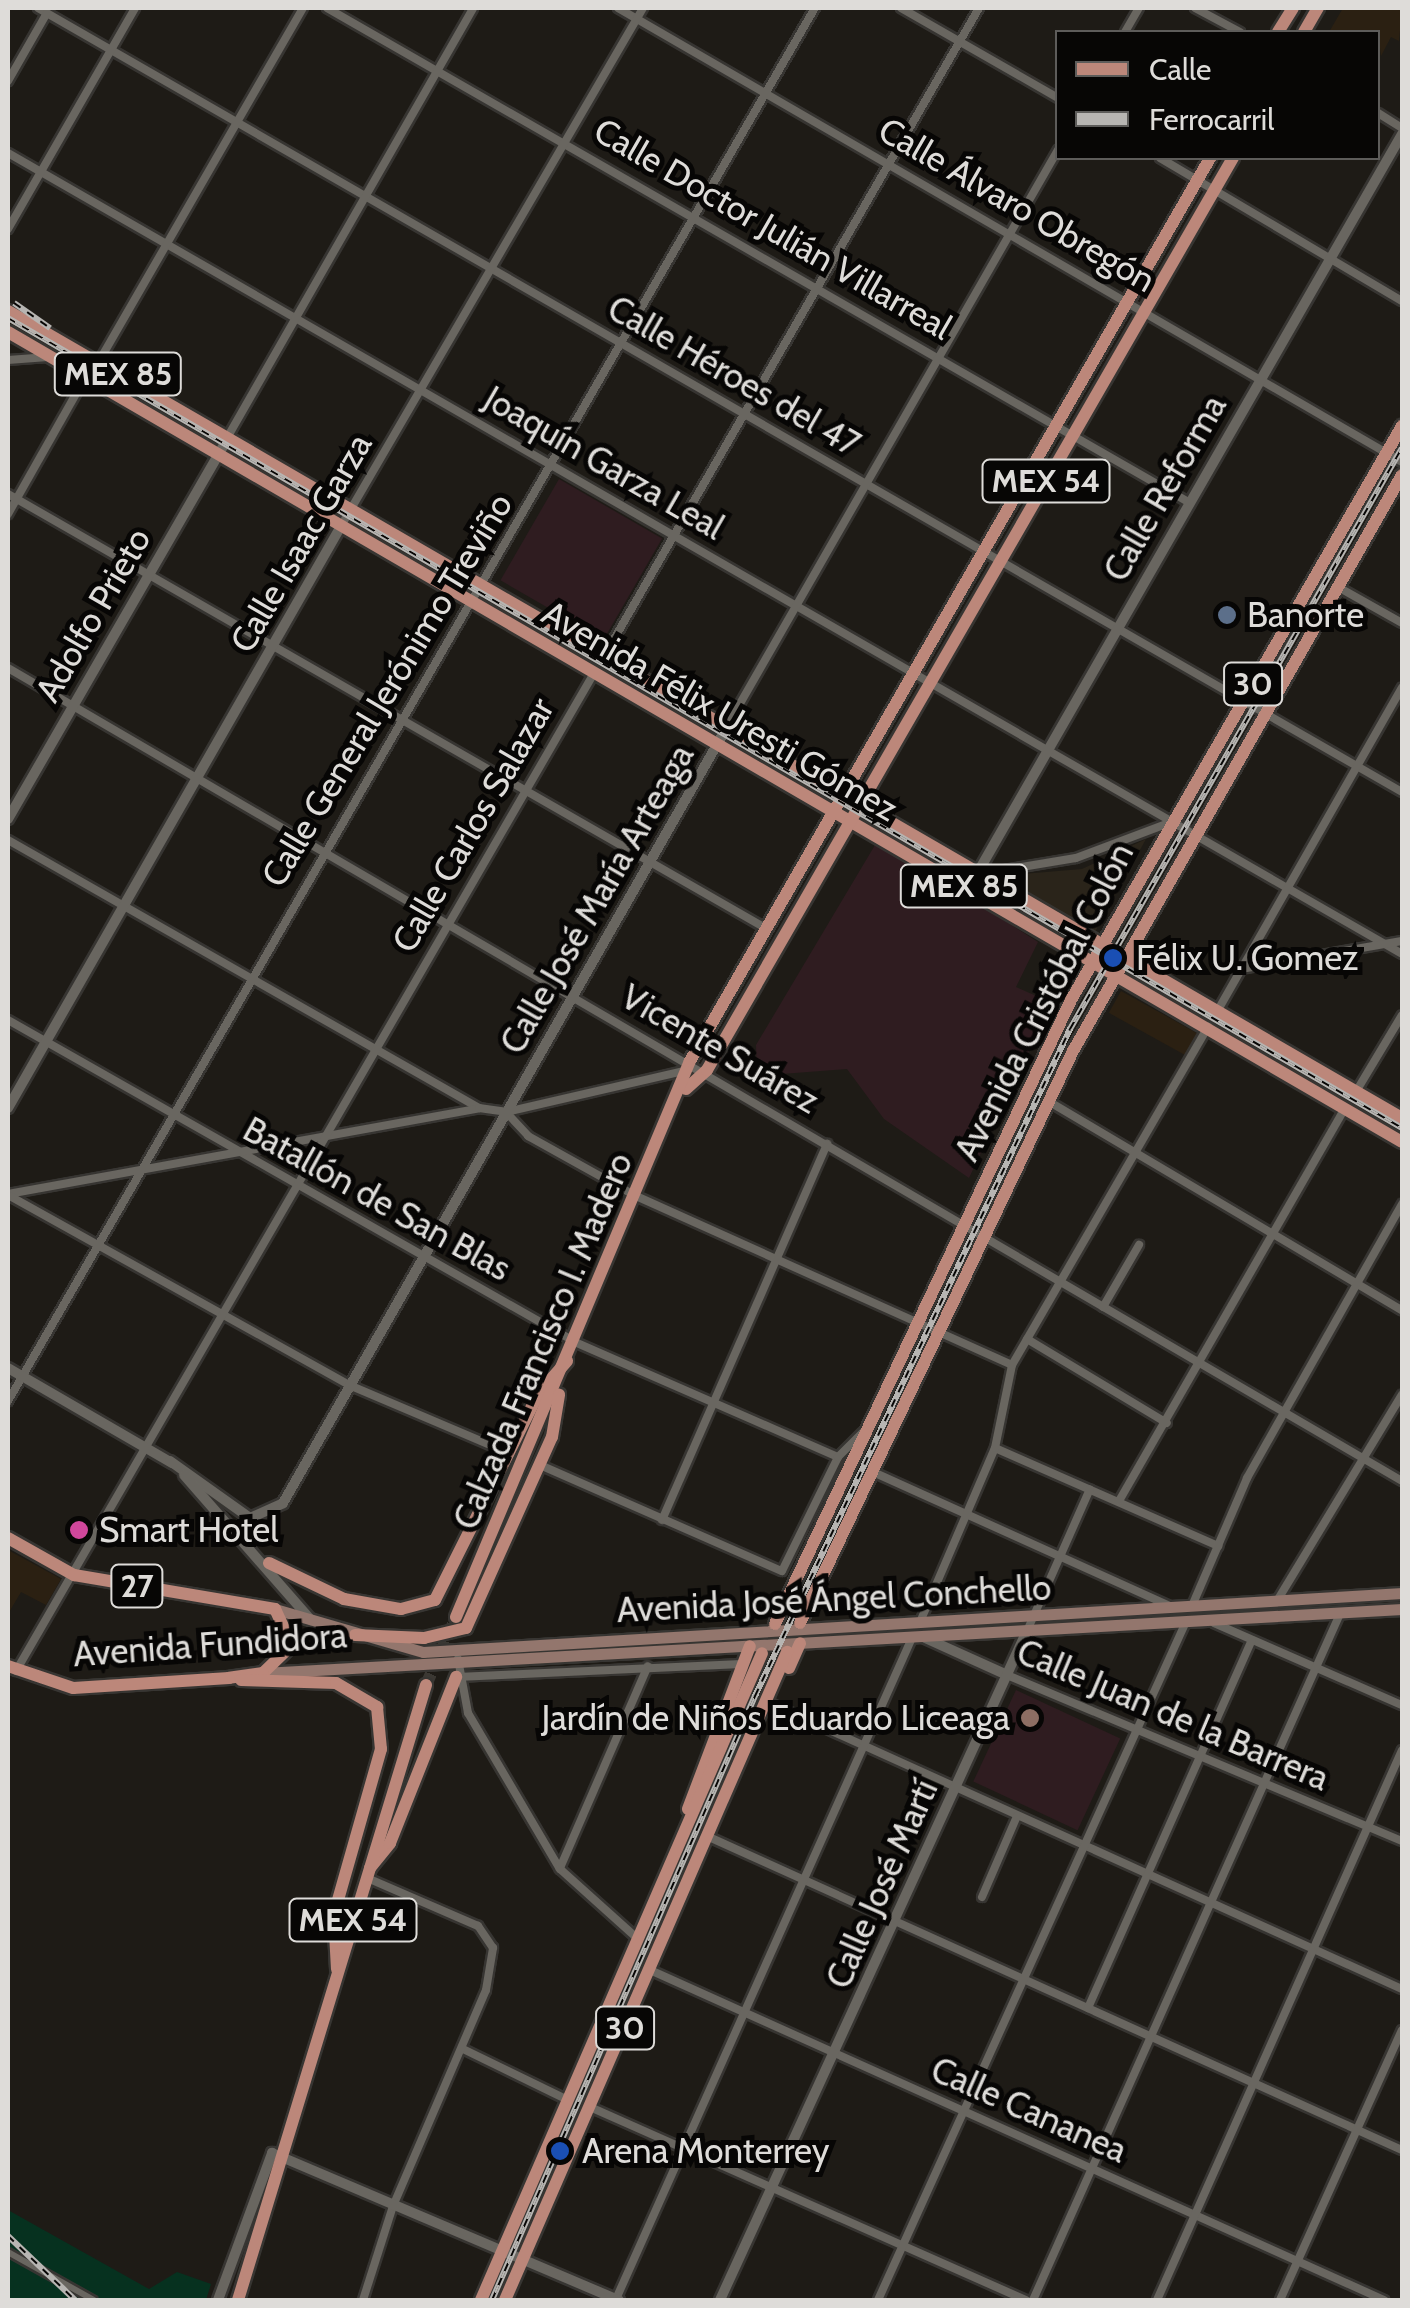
<!DOCTYPE html>
<html>
<head>
<meta charset="utf-8">
<style>
  body { margin:0 }
  #map { position:relative; width:1410px; height:2308px; overflow:hidden; background:#1e1b16; font-family:Cabin,sans-serif }
  div>[style] { position:absolute }
  .commercial>* { inset:0; background:#2b2012; transform-origin:0 0 }
  .built>* { inset:0; background:#2a241a }
  .education>* { inset:0; background:#2f1c20; transform-origin:0 0 }
  .green>* { inset:0; background:#06311f }
  .primary-tunnel>* { height:12px; margin-top:-6px; transform-origin:0; background:repeating-linear-gradient(90deg,#3b3833 0 12px,transparent 0 18px) }
  .roads { filter:drop-shadow(2px 0 #373532) drop-shadow(-2px 0 #373532) drop-shadow(0 2px #373532) drop-shadow(0 -2px #373532) }
  .pedestrian>* { height:6px; margin:-3px; padding:0 3px; transform-origin:3px; border-radius:3px; background:#696660 }
  .minor>* { height:8px; margin:-4px; padding:0 4px; transform-origin:4px; border-radius:4px; background:#696660 }
  .tertiary>* { height:10px; margin:-5px; padding:0 5px; transform-origin:5px; border-radius:5px; background:#696660 }
  .secondary>* { height:11px; margin:-5.5px; padding:0 5.5px; transform-origin:5.5px; border-radius:5.5px; background:#93766d }
  .primary>* { height:12px; margin:-6px; padding:0 6px; transform-origin:6px; border-radius:6px; background:#bc877a }
  .rail>* { height:6px; margin-top:-3px; transform-origin:0; background:repeating-linear-gradient(90deg,#070605 0 8px,#b7b5b2 0 16px); box-sizing:border-box; border-block:2px solid #b7b5b2 }
  .dots>* { width:28px; height:28px; translate:-50% -50%; box-sizing:border-box; border:5px solid #070605; border-radius:50% }
  span { translate:-50% -50%; white-space:nowrap; text-align:center; line-height:1.15; -webkit-text-stroke:10px #070605; paint-order:stroke }
  .shield-label span { padding:2px 8px; background:#070605; border:2px solid; border-radius:8px; -webkit-text-stroke-width:0 }
  .shield-label { font-size:32px; color:#dedcd9; font-weight:700 }
  .street-label { font-size:35px; color:#dedcd9 }
  .poi-label { font-size:35px; color:#dedcd9 }
  .left { translate:0 -50%; text-align:left }
  .right { translate:-100% -50%; text-align:right }
  .frame { position:absolute; inset:0; border:10px solid #dedcd9; pointer-events:none }
  .legend { position:absolute; left:1055px; top:30px; width:325px; height:130px; box-sizing:border-box; background:#070605; border:2px solid #5d5c5a; margin:0; padding:12px 18px; list-style:none; font-size:30px; color:#dedcd9 }
  .legend li { display:flex; align-items:center; gap:20px; height:50px }
  .legend b { width:50px; border:2px solid #5d5c5a }
</style>
</head>
<body>
<div id="map">
  <div class="commercial">
    <i style="clip-path:polygon(1343px 8px,1402px 8px,1399px 41px,1391px 37px,1381px 56px,1378px 32px,1329px 32px)"></i>
    <i style="left:1121px;top:991px;width:88px;height:25px;rotate:29deg"></i>
    <i style="clip-path:polygon(8px 1550px,61px 1579px,46px 1605px,21px 1592px,8px 1614px)"></i>
  </div>
  <div class="built">
    <i style="clip-path:polygon(1146px 839px,1095px 932px,999px 876px,1082px 869px)"></i>
  </div>
  <div class="education">
    <i style="left:559px;top:479px;width:119px;height:117px;rotate:30deg"></i>
    <i style="clip-path:polygon(878px 840px,1038px 942px,1016px 987px,1052px 1003px,969px 1178px,884px 1119px,847px 1069px,757px 1076px,756px 1045px)"></i>
    <i style="left:1016px;top:1690px;width:115px;height:101px;rotate:25deg"></i>
  </div>
  <div class="green">
    <i style="clip-path:polygon(8px 2210px,149px 2289px,177px 2272px,211px 2284px,206px 2300px,8px 2300px)"></i>
  </div>
  <div class="primary-tunnel">
    <i style="left:426px;top:1685px;width:67px;rotate:-66.1deg"></i>
  </div>
  <div class="roads">
    <div class="pedestrian">
      <i style="left:8px;top:2252px;width:98px;rotate:29.2deg"></i>
    </div>
    <div class="minor">
      <i style="left:38px;top:8px;width:1573px;rotate:29.89deg"></i>
      <i style="left:327px;top:8px;width:995px;rotate:29.84deg"></i>
      <i style="left:618px;top:8px;width:906px;rotate:30.07deg"></i>
      <i style="left:901px;top:8px;width:181px;rotate:29.8deg"></i>
      <i style="left:1195px;top:8px;width:51px;rotate:28.1deg"></i>
      <i style="left:1125px;top:32px;width:28px;rotate:-60deg"></i>
      <i style="left:8px;top:81px;width:78px;rotate:-60.2deg"></i>
      <i style="left:1378px;top:113px;width:28px;rotate:32deg"></i>
      <i style="left:8px;top:153px;width:1608px;rotate:29.88deg"></i>
      <i style="left:1160px;top:158px;width:281px;rotate:30.6deg"></i>
      <i style="left:8px;top:229px;width:255px;rotate:-60.1deg"></i>
      <i style="left:8px;top:360px;width:40px;rotate:-4.3deg"></i>
      <i style="left:98px;top:363px;width:410px;rotate:-60deg"></i>
      <i style="left:227px;top:438px;width:495px;rotate:-60.2deg"></i>
      <i style="left:8px;top:494px;width:875px;rotate:29.82deg"></i>
      <i style="left:8px;top:514px;width:156px;rotate:-60.5deg"></i>
      <i style="left:341px;top:526px;width:600px;rotate:-59.76deg"></i>
      <i style="left:1338px;top:587px;width:73px;rotate:29.4deg"></i>
      <i style="left:603px;top:658px;width:751px;rotate:-59.95deg"></i>
      <i style="left:8px;top:668px;width:1614px;rotate:30.25deg"></i>
      <i style="left:726px;top:728px;width:667px;rotate:-60.13deg"></i>
      <i style="left:8px;top:840px;width:542px;rotate:29.64deg"></i>
      <i style="left:980px;top:874px;width:97px;rotate:-9.5deg"></i>
      <i style="left:1076px;top:858px;width:105px;rotate:-20.7deg"></i>
      <i style="left:1241px;top:969px;width:163px;rotate:-9.9deg"></i>
      <i style="left:1218px;top:1010px;width:371px;rotate:-60.3deg"></i>
      <i style="left:8px;top:1020px;width:654px;rotate:29.58deg"></i>
      <i style="left:577px;top:1343px;width:285px;rotate:23.6deg"></i>
      <i style="left:1357px;top:1090px;width:87px;rotate:-59deg"></i>
      <i style="left:1048px;top:1101px;width:411px;rotate:30.6deg"></i>
      <i style="left:506px;top:1112px;width:33px;rotate:47deg"></i>
      <i style="left:528px;top:1136px;width:124px;rotate:29.1deg"></i>
      <i style="left:636px;top:1196px;width:412px;rotate:24.2deg"></i>
      <i style="left:8px;top:1194px;width:479px;rotate:-10.3deg"></i>
      <i style="left:479px;top:1108px;width:27px;rotate:8deg"></i>
      <i style="left:506px;top:1112px;width:183px;rotate:-13deg"></i>
      <i style="left:8px;top:1195px;width:390px;rotate:29.1deg"></i>
      <i style="left:349px;top:1385px;width:172px;rotate:23deg"></i>
      <i style="left:1103px;top:1307px;width:72px;rotate:-59.9deg"></i>
      <i style="left:1027px;top:1339px;width:163px;rotate:31deg"></i>
      <i style="left:8px;top:1401px;width:1610px;rotate:-59.92deg"></i>
      <i style="left:995px;top:1448px;width:244px;rotate:23.7deg"></i>
      <i style="left:540px;top:1465px;width:264px;rotate:23.7deg"></i>
      <i style="left:782px;top:1571px;width:127px;rotate:-63.8deg"></i>
      <i style="left:838px;top:1457px;width:34px;rotate:-45deg"></i>
      <i style="left:873px;top:1472px;width:326px;rotate:24.3deg"></i>
      <i style="left:1119px;top:1501px;width:452px;rotate:-60.1deg"></i>
      <i style="left:662px;top:1520px;width:411px;rotate:-66.3deg"></i>
      <i style="left:1277px;top:1601px;width:241px;rotate:-58.8deg"></i>
      <i style="left:1192px;top:1606px;width:139px;rotate:-66.7deg"></i>
      <i style="left:1247px;top:1478px;width:315px;rotate:-60.5deg"></i>
      <i style="left:920px;top:1622px;width:189px;rotate:-66.7deg"></i>
      <i style="left:995px;top:1448px;width:85px;rotate:-78.4deg"></i>
      <i style="left:1012px;top:1365px;width:391px;rotate:-59.9deg"></i>
      <i style="left:1214px;top:1623px;width:205px;rotate:23.6deg"></i>
      <i style="left:1027px;top:1631px;width:155px;rotate:-66.1deg"></i>
      <i style="left:458px;top:1659px;width:55px;rotate:79.5deg"></i>
      <i style="left:468px;top:1713px;width:181px;rotate:59.5deg"></i>
      <i style="left:560px;top:1869px;width:103px;rotate:41.9deg"></i>
      <i style="left:16px;top:1671px;width:1151px;rotate:-59.92deg"></i>
      <i style="left:1007px;top:1675px;width:428px;rotate:22.8deg"></i>
      <i style="left:456px;top:1677px;width:287px;rotate:-2.6deg"></i>
      <i style="left:772px;top:1704px;width:691px;rotate:24.34deg"></i>
      <i style="left:709px;top:1837px;width:760px;rotate:24.31deg"></i>
      <i style="left:560px;top:1868px;width:220px;rotate:-66.5deg"></i>
      <i style="left:982px;top:1897px;width:88px;rotate:-66.6deg"></i>
      <i style="left:650px;top:1970px;width:805px;rotate:24.21deg"></i>
      <i style="left:1088px;top:2008px;width:403px;rotate:-66deg"></i>
      <i style="left:463px;top:2049px;width:114px;rotate:25.9deg"></i>
      <i style="left:590px;top:2107px;width:477px;rotate:23.9deg"></i>
      <i style="left:616px;top:2299px;width:724px;rotate:-65.88deg"></i>
      <i style="left:363px;top:2300px;width:99px;rotate:-72.3deg"></i>
      <i style="left:393px;top:2206px;width:235px;rotate:-66.7deg"></i>
      <i style="left:486px;top:1990px;width:43px;rotate:-80.5deg"></i>
      <i style="left:493px;top:1948px;width:27px;rotate:-124deg"></i>
      <i style="left:478px;top:1926px;width:121px;rotate:-156.6deg"></i>
      <i style="left:878px;top:2300px;width:742px;rotate:-65.58deg"></i>
      <i style="left:1033px;top:2300px;width:749px;rotate:-65.9deg"></i>
      <i style="left:1157px;top:2300px;width:602px;rotate:-65.99deg"></i>
      <i style="left:1280px;top:2300px;width:296px;rotate:-65.7deg"></i>
    </div>
    <div class="tertiary">
      <i style="left:8px;top:819px;width:439px;rotate:-60deg"></i>
      <i style="left:978px;top:872px;width:851px;rotate:-60.12deg"></i>
      <i style="left:8px;top:1108px;width:671px;rotate:-60.22deg"></i>
      <i style="left:8px;top:1368px;width:190px;rotate:30.1deg"></i>
      <i style="left:170px;top:1461px;width:98px;rotate:35.5deg"></i>
      <i style="left:250px;top:1518px;width:36px;rotate:-24deg"></i>
      <i style="left:283px;top:1503px;width:892px;rotate:-60.22deg"></i>
      <i style="left:184px;top:1475px;width:193px;rotate:48.8deg"></i>
      <i style="left:923px;top:1637px;width:92px;rotate:24.3deg"></i>
      <i style="left:218px;top:2300px;width:157px;rotate:-69.8deg"></i>
      <i style="left:272px;top:2153px;width:377px;rotate:23deg"></i>
      <i style="left:720px;top:2300px;width:734px;rotate:-65.36deg"></i>
    </div>
    <div class="secondary">
      <i style="left:275px;top:1609px;width:154px;rotate:16.2deg"></i>
      <i style="left:423px;top:1652px;width:981px;rotate:-3.45deg"></i>
      <i style="left:263px;top:1673px;width:1141px;rotate:-3.22deg"></i>
    </div>
    <div class="primary">
      <i style="left:1278px;top:32px;width:28px;rotate:-58deg"></i>
      <i style="left:1304px;top:32px;width:28px;rotate:-60deg"></i>
      <i style="left:8px;top:311px;width:1611px;rotate:30.07deg"></i>
      <i style="left:8px;top:332px;width:1612px;rotate:30.16deg"></i>
      <i style="left:686px;top:1089px;width:28px;rotate:-42deg"></i>
      <i style="left:707px;top:1070px;width:1053px;rotate:-60.03deg"></i>
      <i style="left:8px;top:1538px;width:76px;rotate:29.3deg"></i>
      <i style="left:74px;top:1575px;width:204px;rotate:9.6deg"></i>
      <i style="left:275px;top:1609px;width:40px;rotate:65deg"></i>
      <i style="left:292px;top:1645px;width:40px;rotate:136deg"></i>
      <i style="left:263px;top:1673px;width:34px;rotate:172deg"></i>
      <i style="left:229px;top:1678px;width:156px;rotate:176.3deg"></i>
      <i style="left:73px;top:1688px;width:69px;rotate:-161.3deg"></i>
      <i style="left:269px;top:1563px;width:83px;rotate:25.6deg"></i>
      <i style="left:344px;top:1599px;width:58px;rotate:10deg"></i>
      <i style="left:401px;top:1609px;width:35px;rotate:-15deg"></i>
      <i style="left:435px;top:1600px;width:230px;rotate:-63.4deg"></i>
      <i style="left:538px;top:1394px;width:44px;rotate:-48.7deg"></i>
      <i style="left:456px;top:1617px;width:603px;rotate:-67.18deg"></i>
      <i style="left:690px;top:1061px;width:1042px;rotate:-60.06deg"></i>
      <i style="left:800px;top:1623px;width:634px;rotate:-64.49deg"></i>
      <i style="left:1073px;top:1051px;width:663px;rotate:-60.27deg"></i>
      <i style="left:775px;top:1624px;width:691px;rotate:-64.62deg"></i>
      <i style="left:1071px;top:1000px;width:663px;rotate:-60.03deg"></i>
      <i style="left:355px;top:1635px;width:69px;rotate:2.5deg"></i>
      <i style="left:424px;top:1638px;width:43px;rotate:-13.4deg"></i>
      <i style="left:466px;top:1628px;width:209px;rotate:-65.8deg"></i>
      <i style="left:552px;top:1437px;width:43px;rotate:-80.5deg"></i>
      <i style="left:789px;top:1668px;width:27px;rotate:-66deg"></i>
      <i style="left:241px;top:1680px;width:95px;rotate:1.8deg"></i>
      <i style="left:336px;top:1683px;width:48px;rotate:30.3deg"></i>
      <i style="left:377px;top:1707px;width:42px;rotate:84.6deg"></i>
      <i style="left:381px;top:1749px;width:172px;rotate:105.9deg"></i>
      <i style="left:334px;top:1914px;width:55px;rotate:86.9deg"></i>
      <i style="left:688px;top:1809px;width:174px;rotate:-69.2deg"></i>
      <i style="left:370px;top:1868px;width:32px;rotate:-51deg"></i>
      <i style="left:390px;top:1843px;width:179px;rotate:-68.3deg"></i>
      <i style="left:238px;top:2300px;width:643px;rotate:-73deg"></i>
      <i style="left:481px;top:2300px;width:705px;rotate:-66.52deg"></i>
      <i style="left:505px;top:2300px;width:707px;rotate:-66.48deg"></i>
    </div>
  </div>
  <div class="rail">
    <i style="left:14px;top:303px;width:44px;rotate:34.8deg"></i>
    <i style="left:8px;top:318px;width:1612px;rotate:30.16deg"></i>
    <i style="left:8px;top:2236px;width:93px;rotate:43.7deg"></i>
    <i style="left:492px;top:2300px;width:659px;rotate:-66.47deg"></i>
    <i style="left:755px;top:1696px;width:738px;rotate:-64.72deg"></i>
    <i style="left:1070px;top:1029px;width:669px;rotate:-60.26deg"></i>
  </div>
  <div class="dots">
    <i style="left:1227px;top:615px;background:#5c6f8a"></i>
    <i style="left:1113px;top:958px;background:#1a4fb4"></i>
    <i style="left:79px;top:1530px;background:#d1479c"></i>
    <i style="left:1030px;top:1718px;background:#8d6e63"></i>
    <i style="left:560px;top:2151px;background:#1a4fb4"></i>
  </div>
  <div class="shield-label">
    <span style="left:118px;top:374px">MEX 85</span>
    <span style="left:1046px;top:481px">MEX 54</span>
    <span style="left:1253px;top:684px">30</span>
    <span style="left:964px;top:886px">MEX 85</span>
    <span style="left:137px;top:1586px">27</span>
    <span style="left:353px;top:1920px">MEX 54</span>
    <span style="left:625px;top:2028px">30</span>
  </div>
  <div class="street-label">
    <span style="left:1017px;top:205px;rotate:30deg">Calle Álvaro Obregón</span>
    <span style="left:773px;top:229px;rotate:30deg">Calle Doctor Julián Villarreal</span>
    <span style="left:734px;top:376px;rotate:30deg">Calle Héroes del 47</span>
    <span style="left:604px;top:463px;rotate:30deg">Joaquín Garza Leal</span>
    <span style="left:1165px;top:488px;rotate:-60deg">Calle Reforma</span>
    <span style="left:301px;top:543px;rotate:-60deg">Calle Isaac Garza</span>
    <span style="left:93px;top:615px;rotate:-60deg">Adolfo Prieto</span>
    <span style="left:387px;top:690px;rotate:-59deg">Calle General Jerónimo Treviño</span>
    <span style="left:720px;top:711px;rotate:30deg">Avenida Félix Uresti Gómez</span>
    <span style="left:473px;top:825px;rotate:-60deg">Calle Carlos Salazar</span>
    <span style="left:597px;top:899px;rotate:-60deg">Calle José María Arteaga</span>
    <span style="left:1044px;top:1002px;rotate:-63deg">Avenida Cristóbal Colón</span>
    <span style="left:720px;top:1049px;rotate:30deg">Vicente Suárez</span>
    <span style="left:377px;top:1199px;rotate:29deg">Batallón de San Blas</span>
    <span style="left:543px;top:1341px;rotate:-67deg">Calzada Francisco I. Madero</span>
    <span style="left:834px;top:1599px;rotate:-3deg">Avenida José Ángel Conchello</span>
    <span style="left:210px;top:1645px;rotate:-4deg">Avenida Fundidora</span>
    <span style="left:1173px;top:1715px;rotate:23deg">Calle Juan de la Barrera</span>
    <span style="left:882px;top:1884px;rotate:-66deg">Calle José Martí</span>
    <span style="left:1029px;top:2110px;rotate:24deg">Calle Cananea</span>
  </div>
  <div class="poi-label">
    <span class="left" style="left:1247px;top:615px">Banorte</span>
    <span class="left" style="left:1136px;top:958px">Félix U. Gomez</span>
    <span class="left" style="left:99px;top:1530px">Smart Hotel</span>
    <span class="right" style="left:1010px;top:1718px">Jardín de Niños Eduardo Liceaga</span>
    <span class="left" style="left:582px;top:2151px">Arena Monterrey</span>
  </div>
  <div class="frame"></div>
  <ul class="legend">
  <li><b style="height:12px;background:#bc877a"></b>Calle</li>
  <li><b style="height:12px;background:#b7b5b2"></b>Ferrocarril</li>
  </ul>
</div>
</body>
</html>
